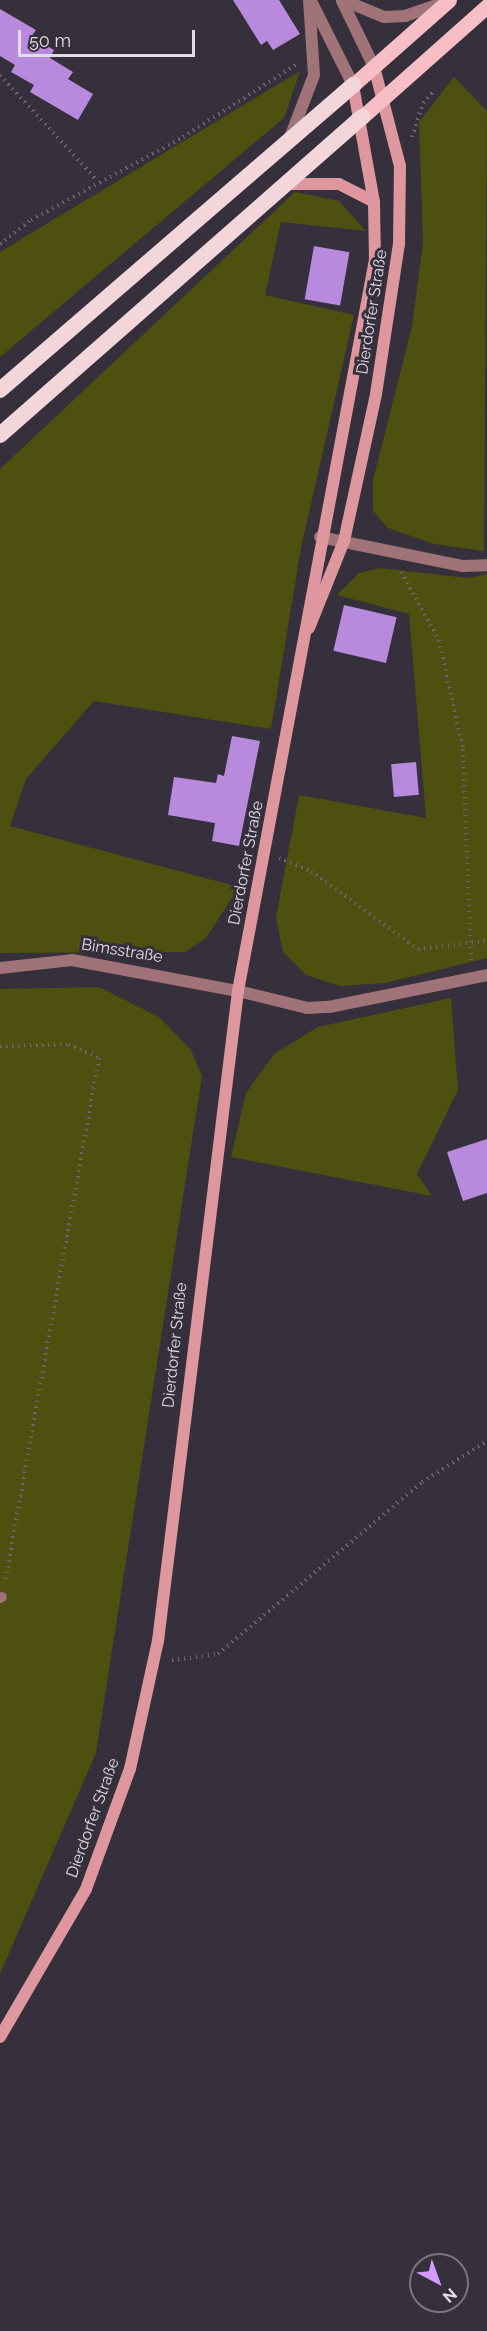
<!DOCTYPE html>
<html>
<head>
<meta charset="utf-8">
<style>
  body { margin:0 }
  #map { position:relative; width:487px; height:2331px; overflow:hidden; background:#362f3c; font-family:Raleway,sans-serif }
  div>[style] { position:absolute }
  .green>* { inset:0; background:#4d500e }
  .building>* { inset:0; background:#b88ade; transform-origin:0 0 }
  .path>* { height:4px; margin-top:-2px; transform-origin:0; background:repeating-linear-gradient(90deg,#6b6470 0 1.5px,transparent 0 6px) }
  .service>* { height:10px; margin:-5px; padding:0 5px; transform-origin:5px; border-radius:5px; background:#a07378 }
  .minor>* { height:12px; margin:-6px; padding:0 6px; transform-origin:6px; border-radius:6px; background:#a07378 }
  .tertiary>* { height:12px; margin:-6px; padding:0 6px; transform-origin:6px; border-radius:6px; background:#a07378 }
  .secondary>* { height:12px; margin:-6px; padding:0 6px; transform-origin:6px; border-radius:6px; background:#de969f }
  .primary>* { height:15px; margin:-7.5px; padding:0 7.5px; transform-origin:7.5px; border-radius:7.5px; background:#f7bfc5 }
  .trunk>* { height:16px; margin:-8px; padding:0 8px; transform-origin:8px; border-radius:8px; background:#f2d6da }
  span { translate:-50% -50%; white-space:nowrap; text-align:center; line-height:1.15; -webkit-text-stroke:6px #362f3c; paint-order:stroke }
  .street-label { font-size:16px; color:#e1dce6 }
  .north { position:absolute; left:409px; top:2253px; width:60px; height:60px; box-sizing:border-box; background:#362f3c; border:2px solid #7a7480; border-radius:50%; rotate:139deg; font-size:16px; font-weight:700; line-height:24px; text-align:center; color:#e1dce6 }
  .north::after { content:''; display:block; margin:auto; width:21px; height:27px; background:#d39cfc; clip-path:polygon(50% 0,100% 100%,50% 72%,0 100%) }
  .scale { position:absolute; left:18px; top:30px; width:177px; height:27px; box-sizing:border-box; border:3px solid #e1dce6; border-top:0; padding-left:8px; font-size:18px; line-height:21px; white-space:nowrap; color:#e1dce6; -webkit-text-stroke:4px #362f3c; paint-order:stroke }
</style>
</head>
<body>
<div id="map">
  <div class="green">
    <i style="clip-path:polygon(300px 71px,284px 118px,0 357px,0 252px)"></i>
    <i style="clip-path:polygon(454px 77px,487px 111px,484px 551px,434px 544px,388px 528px,373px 511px,373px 480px,412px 327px,423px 242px,419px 122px)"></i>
    <i style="clip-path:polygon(295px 192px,339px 201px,366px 231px,281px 222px,265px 295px,354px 315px,301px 548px,271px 729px,94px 701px,26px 779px,10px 826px,239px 887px,206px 938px,185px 952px,0 953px,0 469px)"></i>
    <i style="clip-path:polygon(380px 568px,468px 578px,487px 574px,487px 958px,385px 983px,340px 986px,306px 975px,283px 952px,276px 917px,299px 795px,426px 818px,409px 614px,337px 595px,359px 573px)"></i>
    <i style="clip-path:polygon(99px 987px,159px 1017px,191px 1050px,202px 1076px,96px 1753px,0 1974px,0 989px)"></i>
    <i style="clip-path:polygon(451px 998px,458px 1090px,417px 1174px,432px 1196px,231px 1157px,246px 1093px,274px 1054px,318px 1027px)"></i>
  </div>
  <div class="building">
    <i style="clip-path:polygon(233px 0,279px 0,300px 34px,273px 50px,267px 41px,261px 45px)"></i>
    <i style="clip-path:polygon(0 9px,36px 30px,31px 37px,54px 50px,50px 58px,73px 72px,68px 79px,93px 94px,78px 120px,30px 92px,34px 85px,11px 72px,15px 65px,0 56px)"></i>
    <i style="left:314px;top:246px;width:36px;height:54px;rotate:10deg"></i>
    <i style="left:344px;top:605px;width:54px;height:47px;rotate:13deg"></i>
    <i style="clip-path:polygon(232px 736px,260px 741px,239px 846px,212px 841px,215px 823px,168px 815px,174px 777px,216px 783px,218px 774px,224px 776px)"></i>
    <i style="left:416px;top:762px;width:33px;height:25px;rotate:85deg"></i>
    <i style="clip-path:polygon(487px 1139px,487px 1193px,463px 1201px,447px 1152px)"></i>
  </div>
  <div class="path">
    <i style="left:0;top:75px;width:143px;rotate:47.3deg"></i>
    <i style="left:412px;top:137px;width:36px;rotate:-72deg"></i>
    <i style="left:423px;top:103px;width:18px;rotate:-47deg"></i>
    <i style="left:0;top:244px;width:39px;rotate:-38deg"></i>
    <i style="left:31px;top:220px;width:173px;rotate:-28.6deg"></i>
    <i style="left:183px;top:137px;width:135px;rotate:-32.6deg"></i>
    <i style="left:401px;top:572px;width:78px;rotate:60.8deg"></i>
    <i style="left:439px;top:640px;width:112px;rotate:77.6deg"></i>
    <i style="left:463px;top:749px;width:213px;rotate:87.8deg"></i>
    <i style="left:279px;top:858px;width:35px;rotate:22deg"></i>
    <i style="left:311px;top:871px;width:132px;rotate:36.1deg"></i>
    <i style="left:418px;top:949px;width:69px;rotate:-6.6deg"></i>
    <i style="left:0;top:1046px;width:69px;rotate:-1.7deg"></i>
    <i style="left:69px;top:1044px;width:33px;rotate:25deg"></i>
    <i style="left:99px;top:1058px;width:532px;rotate:100.17deg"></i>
    <i style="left:172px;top:1660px;width:46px;rotate:-7.4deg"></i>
    <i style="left:218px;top:1654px;width:267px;rotate:-40.1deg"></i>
    <i style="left:422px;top:1482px;width:77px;rotate:-32.2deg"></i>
  </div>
  <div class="service">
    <i style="left:0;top:1598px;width:2px;rotate:-27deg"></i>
  </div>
  <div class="minor">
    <i style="left:320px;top:537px;width:146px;rotate:11.5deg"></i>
    <i style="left:463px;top:566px;width:24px;rotate:-2deg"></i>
    <i style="left:0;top:968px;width:72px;rotate:-6.3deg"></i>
    <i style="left:72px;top:960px;width:169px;rotate:10.6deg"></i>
  </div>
  <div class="tertiary">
    <i style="left:343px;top:0;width:44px;rotate:22.5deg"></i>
    <i style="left:384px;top:17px;width:21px;rotate:-3deg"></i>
    <i style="left:405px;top:16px;width:39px;rotate:-19deg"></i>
    <i style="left:311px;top:1px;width:94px;rotate:63.4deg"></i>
    <i style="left:342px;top:1px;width:73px;rotate:64.1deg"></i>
    <i style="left:291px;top:135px;width:64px;rotate:-69deg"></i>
    <i style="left:314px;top:75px;width:75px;rotate:-93.8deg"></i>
    <i style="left:238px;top:991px;width:71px;rotate:13.8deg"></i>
    <i style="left:307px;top:1008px;width:22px;rotate:-3deg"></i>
    <i style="left:329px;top:1007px;width:161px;rotate:-11.4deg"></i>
  </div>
  <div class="secondary">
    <i style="left:287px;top:184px;width:52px"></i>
    <i style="left:339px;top:184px;width:39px;rotate:27deg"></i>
    <i style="left:309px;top:628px;width:94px;rotate:-68.1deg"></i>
    <i style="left:344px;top:541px;width:150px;rotate:-77.7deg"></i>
    <i style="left:376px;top:394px;width:152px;rotate:-81.3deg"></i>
    <i style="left:399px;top:244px;width:78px;rotate:-89.3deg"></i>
    <i style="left:400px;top:166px;width:102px;rotate:-104.7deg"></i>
    <i style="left:0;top:2037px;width:171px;rotate:-59.8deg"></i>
    <i style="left:86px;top:1889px;width:128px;rotate:-69.9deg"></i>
    <i style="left:130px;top:1769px;width:131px;rotate:-77.7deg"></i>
    <i style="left:158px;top:1641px;width:655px;rotate:-82.98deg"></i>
    <i style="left:238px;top:991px;width:744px;rotate:-79.39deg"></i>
    <i style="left:375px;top:260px;width:58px;rotate:-91deg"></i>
    <i style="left:374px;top:202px;width:119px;rotate:-100.2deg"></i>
  </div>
  <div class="primary">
    <i style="left:353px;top:85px;width:128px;rotate:-41.5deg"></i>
    <i style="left:362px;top:117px;width:167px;rotate:-41.6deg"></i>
  </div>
  <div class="trunk">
    <i style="left:0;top:390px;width:467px;rotate:-40.8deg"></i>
    <i style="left:0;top:435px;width:482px;rotate:-41.3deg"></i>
  </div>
  <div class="street-label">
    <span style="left:372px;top:312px;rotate:-81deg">Dierdorfer Straße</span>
    <span style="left:246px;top:863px;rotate:-79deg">Dierdorfer Straße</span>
    <span style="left:122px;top:951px;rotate:9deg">Bimsstraße</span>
    <span style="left:175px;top:1345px;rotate:-84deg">Dierdorfer Straße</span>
    <span style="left:93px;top:1818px;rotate:-70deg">Dierdorfer Straße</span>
  </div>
  <div class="north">N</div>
  <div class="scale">50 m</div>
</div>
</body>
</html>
